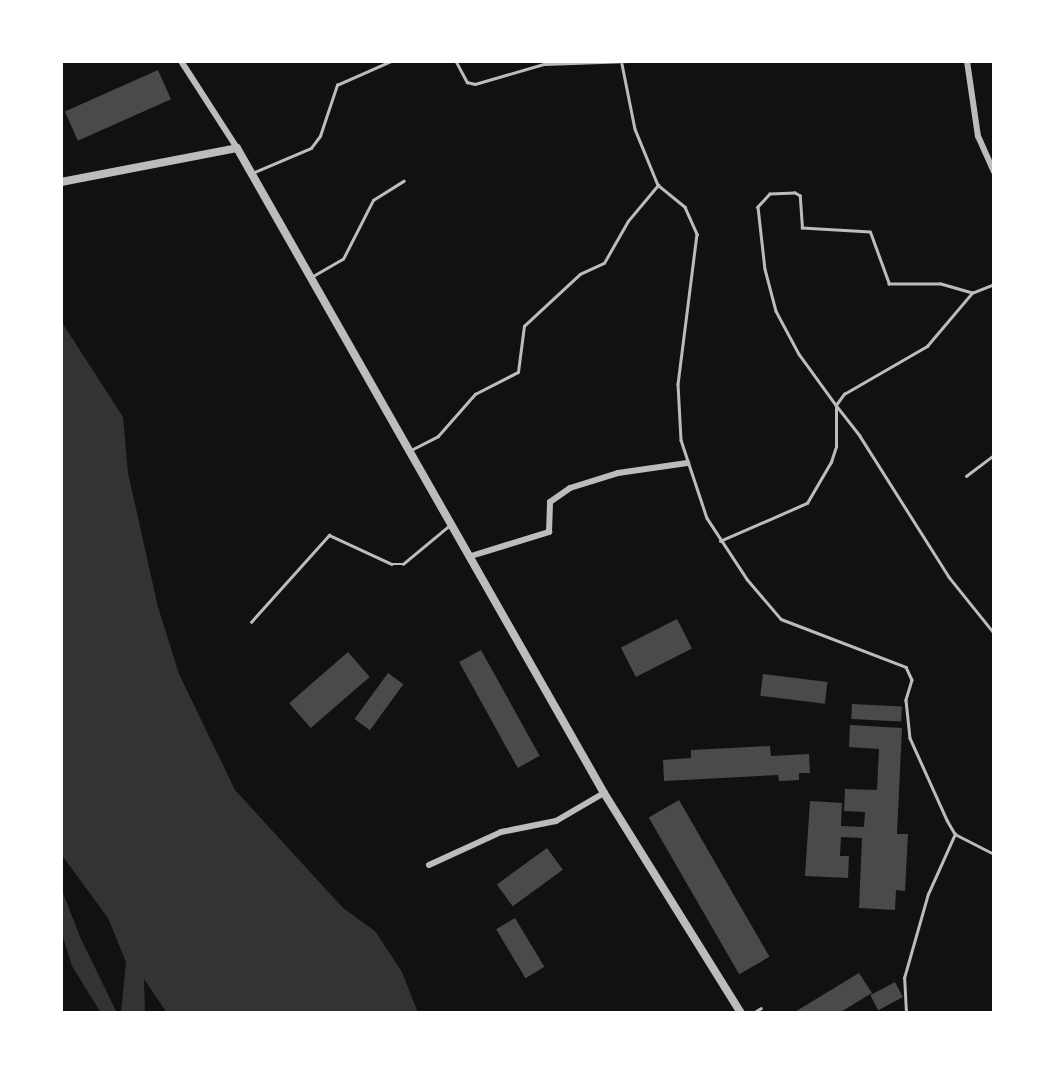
<!DOCTYPE html>
<html>
<head>
<meta charset="utf-8">
<style>
  body { margin:0 }
  #map { position:relative; width:1055px; height:1074px; overflow:hidden; background:#111; font-family:Roboto,sans-serif }
  div>[style] { position:absolute }
  .water>* { inset:0; background:#333 }
  .building>* { inset:0; background:#4a4a4a; transform-origin:0 0 }
  .service>* { height:2.5px; margin:-1.25px; padding:0 1.25px; transform-origin:1.25px; border-radius:1.25px; background:#bcbcbc }
  .minor>* { height:6px; margin:-3px; padding:0 3px; transform-origin:3px; border-radius:3px; background:#bcbcbc }
  .tertiary>* { height:8px; margin:-4px; padding:0 4px; transform-origin:4px; border-radius:4px; background:#bcbcbc }
  span { translate:-50% -50%; white-space:nowrap; text-align:center; line-height:1.15; -webkit-text-stroke:7px #fff; paint-order:stroke }
  .frame { position:absolute; inset:0; border:63px solid #fff; pointer-events:none }
</style>
</head>
<body>
<div id="map">
  <div class="water">
    <i style="clip-path:polygon(61px 321px,123px 417px,128px 473px,158px 607px,179px 674px,235px 790px,343px 908px,375px 931px,402px 972px,418px 1013px,167px 1013px,144px 979px,145px 1013px,121px 1013px,126px 962px,108px 918px,61px 854px)"></i>
    <i style="clip-path:polygon(61px 888px,81px 939px,117px 1013px,101px 1013px,72px 966px,61px 931px)"></i>
  </div>
  <div class="building">
    <i style="left:158px;top:70px;width:32px;height:102px;rotate:66deg"></i>
    <i style="left:677px;top:619px;width:33px;height:63px;rotate:63deg"></i>
    <i style="left:481px;top:650px;width:121px;height:25px;rotate:61deg"></i>
    <i style="left:348px;top:652px;width:33px;height:78px;rotate:49deg"></i>
    <i style="left:388px;top:673px;width:19px;height:57px;rotate:36deg"></i>
    <i style="left:763px;top:674px;width:65px;height:22px;rotate:7deg"></i>
    <i style="left:852px;top:704px;width:50px;height:15px;rotate:3deg"></i>
    <i style="clip-path:polygon(850px 725px,902px 728px,897px 834px,908px 834px,905px 891px,896px 890px,895px 910px,859px 908px,862px 838px,841px 837px,840px 856px,849px 856px,848px 878px,805px 876px,810px 801px,842px 803px,841px 826px,864px 827px,865px 812px,844px 811px,845px 789px,877px 790px,879px 749px,849px 747px)"></i>
    <i style="clip-path:polygon(770px 746px,771px 756px,809px 754px,810px 773px,799px 773px,799px 780px,779px 781px,778px 775px,664px 781px,663px 760px,691px 758px,691px 750px)"></i>
    <i style="left:679px;top:800px;width:181px;height:35px;rotate:60deg"></i>
    <i style="left:547px;top:848px;width:27px;height:62px;rotate:54deg"></i>
    <i style="left:515px;top:918px;width:57px;height:22px;rotate:59deg"></i>
    <i style="clip-path:polygon(859px 973px,872px 993px,839px 1013px,793px 1013px)"></i>
    <i style="left:895px;top:982px;width:17px;height:28px;rotate:62deg"></i>
  </div>
  <div class="service">
    <i style="left:456px;top:61px;width:24px;rotate:62deg"></i>
    <i style="left:467px;top:82px;width:8px;rotate:14deg"></i>
    <i style="left:475px;top:84px;width:72px;rotate:-16.2deg"></i>
    <i style="left:544px;top:64px;width:85px;rotate:-2deg"></i>
    <i style="left:622px;top:64px;width:66px;rotate:78.7deg"></i>
    <i style="left:635px;top:129px;width:61px;rotate:67.7deg"></i>
    <i style="left:658px;top:185px;width:35px;rotate:39deg"></i>
    <i style="left:685px;top:207px;width:30px;rotate:66deg"></i>
    <i style="left:697px;top:234px;width:151px;rotate:97.2deg"></i>
    <i style="left:678px;top:384px;width:56px;rotate:86.9deg"></i>
    <i style="left:681px;top:440px;width:82px;rotate:71.6deg"></i>
    <i style="left:707px;top:518px;width:73px;rotate:56.7deg"></i>
    <i style="left:747px;top:579px;width:52px;rotate:49.6deg"></i>
    <i style="left:781px;top:619px;width:134px;rotate:21deg"></i>
    <i style="left:906px;top:667px;width:14px;rotate:65deg"></i>
    <i style="left:912px;top:680px;width:21px;rotate:107deg"></i>
    <i style="left:906px;top:700px;width:38px;rotate:84deg"></i>
    <i style="left:910px;top:738px;width:90px;rotate:65.7deg"></i>
    <i style="left:947px;top:820px;width:16px;rotate:60deg"></i>
    <i style="left:955px;top:834px;width:44px;rotate:27.1deg"></i>
    <i style="left:252px;top:173px;width:64px;rotate:-23deg"></i>
    <i style="left:311px;top:148px;width:15px;rotate:-53deg"></i>
    <i style="left:320px;top:136px;width:54px;rotate:-71.6deg"></i>
    <i style="left:337px;top:85px;width:59px;rotate:-24deg"></i>
    <i style="left:313px;top:276px;width:34px;rotate:-30deg"></i>
    <i style="left:343px;top:259px;width:66px;rotate:-63deg"></i>
    <i style="left:373px;top:200px;width:36px;rotate:-32deg"></i>
    <i style="left:972px;top:293px;width:24px;rotate:-22deg"></i>
    <i style="left:411px;top:450px;width:30px;rotate:-27deg"></i>
    <i style="left:438px;top:436px;width:56px;rotate:-48.6deg"></i>
    <i style="left:475px;top:394px;width:48px;rotate:-27.1deg"></i>
    <i style="left:518px;top:372px;width:46px;rotate:-82.6deg"></i>
    <i style="left:524px;top:326px;width:76px;rotate:-42.9deg"></i>
    <i style="left:580px;top:274px;width:26px;rotate:-25deg"></i>
    <i style="left:604px;top:263px;width:48px;rotate:-60.3deg"></i>
    <i style="left:628px;top:221px;width:47px;rotate:-50.2deg"></i>
    <i style="left:966px;top:476px;width:35px;rotate:-37deg"></i>
    <i style="left:720px;top:541px;width:95px;rotate:-23.6deg"></i>
    <i style="left:807px;top:503px;width:48px;rotate:-59.7deg"></i>
    <i style="left:831px;top:462px;width:16px;rotate:-72deg"></i>
    <i style="left:836px;top:447px;width:42px;rotate:-90deg"></i>
    <i style="left:836px;top:405px;width:14px;rotate:-54deg"></i>
    <i style="left:844px;top:394px;width:96px;rotate:-30deg"></i>
    <i style="left:927px;top:346px;width:70px;rotate:-49.7deg"></i>
    <i style="left:972px;top:293px;width:33px;rotate:-164deg"></i>
    <i style="left:940px;top:284px;width:51px;rotate:180deg"></i>
    <i style="left:889px;top:284px;width:55px;rotate:-110.1deg"></i>
    <i style="left:870px;top:232px;width:68px;rotate:-176.6deg"></i>
    <i style="left:802px;top:228px;width:32px;rotate:-94deg"></i>
    <i style="left:800px;top:196px;width:6px;rotate:-149deg"></i>
    <i style="left:795px;top:193px;width:25px;rotate:178deg"></i>
    <i style="left:770px;top:194px;width:18px;rotate:133deg"></i>
    <i style="left:758px;top:207px;width:62px;rotate:83.6deg"></i>
    <i style="left:765px;top:269px;width:43px;rotate:75.3deg"></i>
    <i style="left:776px;top:311px;width:49px;rotate:61.9deg"></i>
    <i style="left:799px;top:354px;width:63px;rotate:54deg"></i>
    <i style="left:836px;top:405px;width:39px;rotate:52deg"></i>
    <i style="left:860px;top:436px;width:167px;rotate:57.7deg"></i>
    <i style="left:949px;top:577px;width:72px;rotate:51.2deg"></i>
    <i style="left:251px;top:622px;width:117px;rotate:-48.1deg"></i>
    <i style="left:329px;top:535px;width:69px;rotate:24.7deg"></i>
    <i style="left:392px;top:564px;width:11px"></i>
    <i style="left:403px;top:564px;width:61px;rotate:-39.7deg"></i>
    <i style="left:753px;top:1013px;width:9px;rotate:-32deg"></i>
    <i style="left:906px;top:1013px;width:35px;rotate:-93deg"></i>
    <i style="left:904px;top:978px;width:87px;rotate:-74.1deg"></i>
    <i style="left:928px;top:894px;width:66px;rotate:-65.8deg"></i>
  </div>
  <div class="minor">
    <i style="left:181px;top:61px;width:103px;rotate:57.2deg"></i>
    <i style="left:967px;top:61px;width:76px;rotate:81.7deg"></i>
    <i style="left:978px;top:136px;width:39px;rotate:66deg"></i>
    <i style="left:471px;top:556px;width:82px;rotate:-17.1deg"></i>
    <i style="left:549px;top:532px;width:30px;rotate:-88deg"></i>
    <i style="left:550px;top:502px;width:24px;rotate:-35deg"></i>
    <i style="left:570px;top:488px;width:50px;rotate:-17.4deg"></i>
    <i style="left:618px;top:473px;width:70px;rotate:-8.2deg"></i>
    <i style="left:429px;top:865px;width:79px;rotate:-24.6deg"></i>
    <i style="left:501px;top:832px;width:56px;rotate:-11.3deg"></i>
    <i style="left:556px;top:821px;width:56px;rotate:-30.3deg"></i>
  </div>
  <div class="tertiary">
    <i style="left:61px;top:182px;width:179px;rotate:-10.9deg"></i>
    <i style="left:237px;top:148px;width:742px;rotate:60.36deg"></i>
    <i style="left:604px;top:793px;width:259px;rotate:58.1deg"></i>
  </div>
  <div class="frame"></div>
</div>
</body>
</html>
